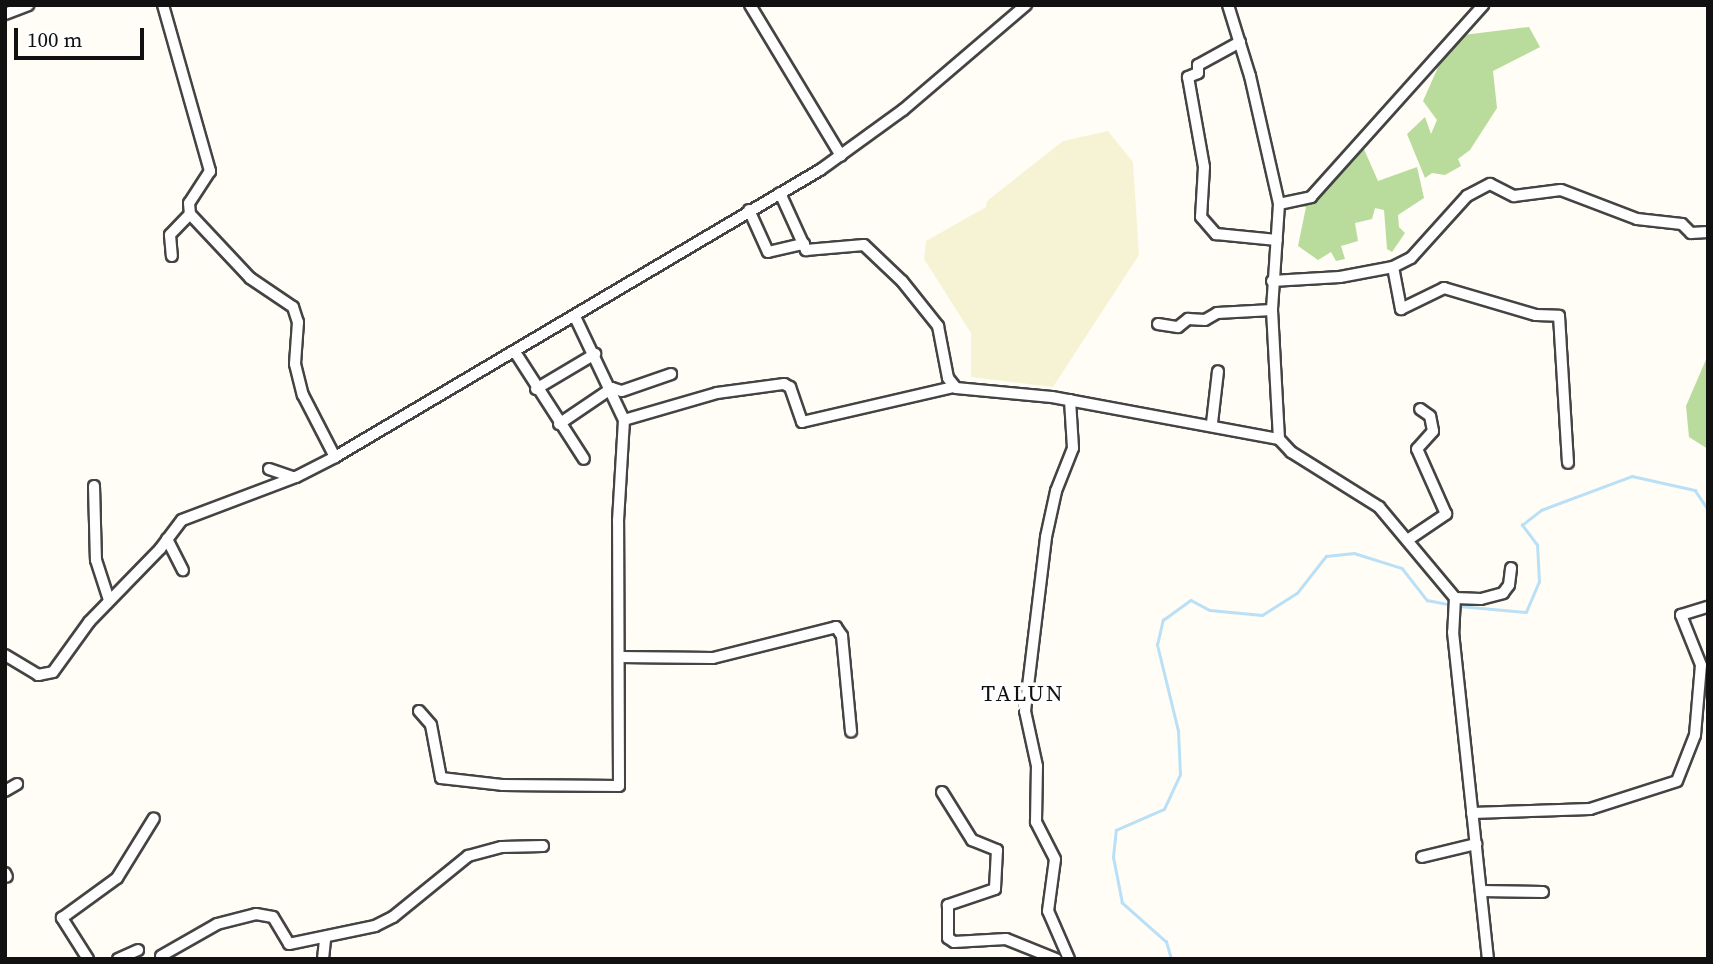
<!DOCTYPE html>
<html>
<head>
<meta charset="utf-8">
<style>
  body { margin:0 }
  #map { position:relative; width:1713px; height:964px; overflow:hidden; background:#fffdf5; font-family:"Source Serif 4",serif }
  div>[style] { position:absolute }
  .farmland>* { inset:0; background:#f6f3d4 }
  .forest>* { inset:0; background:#b9dc9c }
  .stream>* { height:2.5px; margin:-1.25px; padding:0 1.25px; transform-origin:1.25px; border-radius:1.25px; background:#b9e0f7 }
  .roads { filter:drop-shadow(2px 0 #444) drop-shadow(-2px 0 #444) drop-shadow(0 2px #444) drop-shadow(0 -2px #444) }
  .minor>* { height:10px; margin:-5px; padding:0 5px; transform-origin:5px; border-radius:5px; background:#fff }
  span { translate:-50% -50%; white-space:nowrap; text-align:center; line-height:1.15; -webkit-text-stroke:7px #fff; paint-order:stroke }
  .quarter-label { font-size:23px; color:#111; letter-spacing:2px }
  .frame { position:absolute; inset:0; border:7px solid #111; pointer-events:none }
  .scale { position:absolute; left:14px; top:28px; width:130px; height:32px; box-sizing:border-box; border:4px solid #111; border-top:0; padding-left:9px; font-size:21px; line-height:24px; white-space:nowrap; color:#111; -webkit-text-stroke:5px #fff; paint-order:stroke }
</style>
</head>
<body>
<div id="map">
  <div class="farmland">
    <i style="clip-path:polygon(1108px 131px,1133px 162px,1139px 255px,1053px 387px,971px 377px,971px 333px,924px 259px,926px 241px,986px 207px,987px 201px,1063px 141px)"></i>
  </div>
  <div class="forest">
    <i style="clip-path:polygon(1529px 27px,1540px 47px,1493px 71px,1497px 108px,1470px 150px,1458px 159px,1461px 166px,1445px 175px,1432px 173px,1425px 178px,1407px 134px,1425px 117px,1431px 134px,1437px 120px,1423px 101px,1439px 65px,1463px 35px)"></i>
    <i style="clip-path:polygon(1363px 147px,1378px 181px,1417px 167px,1424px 198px,1398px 215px,1399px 227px,1405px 233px,1392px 252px,1387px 249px,1384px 210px,1375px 208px,1372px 219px,1355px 223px,1358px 241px,1341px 246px,1345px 259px,1336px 261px,1331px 252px,1318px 260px,1298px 246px,1306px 207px,1298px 206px)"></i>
    <i style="clip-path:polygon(1708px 355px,1708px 449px,1689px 437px,1686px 406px)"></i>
  </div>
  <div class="stream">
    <i style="left:1459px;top:606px;width:67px;rotate:5.1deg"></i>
    <i style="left:1526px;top:612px;width:33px;rotate:-67deg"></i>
    <i style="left:1539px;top:582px;width:37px;rotate:-93deg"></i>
    <i style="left:1537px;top:545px;width:25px;rotate:-127deg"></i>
    <i style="left:1522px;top:525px;width:24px;rotate:-38deg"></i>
    <i style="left:1541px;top:510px;width:97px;rotate:-20.5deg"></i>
    <i style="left:1632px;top:476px;width:65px;rotate:12.5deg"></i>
    <i style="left:1695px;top:490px;width:23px;rotate:56deg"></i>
    <i style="left:1171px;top:959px;width:18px;rotate:-106deg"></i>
    <i style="left:1166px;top:942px;width:59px;rotate:-138.4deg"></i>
    <i style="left:1122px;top:903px;width:47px;rotate:-101.1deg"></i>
    <i style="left:1113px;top:857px;width:27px;rotate:-84deg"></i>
    <i style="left:1116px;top:830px;width:52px;rotate:-23.6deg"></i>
    <i style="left:1164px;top:809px;width:38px;rotate:-65deg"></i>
    <i style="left:1180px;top:774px;width:43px;rotate:-92.7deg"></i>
    <i style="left:1178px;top:731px;width:89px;rotate:-103.7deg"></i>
    <i style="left:1157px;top:645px;width:26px;rotate:-77deg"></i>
    <i style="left:1163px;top:620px;width:34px;rotate:-36deg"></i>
    <i style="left:1191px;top:600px;width:21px;rotate:28deg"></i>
    <i style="left:1210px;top:610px;width:52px;rotate:5.5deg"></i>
    <i style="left:1262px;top:615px;width:41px;rotate:-32.2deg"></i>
    <i style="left:1297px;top:593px;width:47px;rotate:-51.9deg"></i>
    <i style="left:1326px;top:556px;width:28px;rotate:-6deg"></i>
    <i style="left:1354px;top:553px;width:50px;rotate:17.4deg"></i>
    <i style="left:1402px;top:568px;width:41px;rotate:52deg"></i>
    <i style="left:1427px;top:600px;width:25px;rotate:11deg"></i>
  </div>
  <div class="roads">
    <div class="minor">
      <i style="left:163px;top:5px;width:173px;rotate:74.2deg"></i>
      <i style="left:210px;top:171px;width:38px;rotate:123deg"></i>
      <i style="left:189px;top:203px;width:11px;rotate:85deg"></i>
      <i style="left:190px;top:214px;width:29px;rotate:134deg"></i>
      <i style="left:170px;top:235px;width:21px;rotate:85deg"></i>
      <i style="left:750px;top:5px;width:176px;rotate:58.9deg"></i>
      <i style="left:1228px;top:5px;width:74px;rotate:72.8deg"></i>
      <i style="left:1250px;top:76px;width:131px;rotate:77.2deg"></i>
      <i style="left:1279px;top:204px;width:106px;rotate:93.8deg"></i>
      <i style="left:1272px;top:310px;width:129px;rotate:86.9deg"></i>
      <i style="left:1279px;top:439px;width:18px;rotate:47deg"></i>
      <i style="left:1291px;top:452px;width:104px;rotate:32deg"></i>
      <i style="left:1379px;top:507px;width:119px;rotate:50.1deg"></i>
      <i style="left:1455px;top:598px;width:34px;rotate:93deg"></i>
      <i style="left:1453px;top:632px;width:329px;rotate:83.9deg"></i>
      <i style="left:5px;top:14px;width:25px;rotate:-21deg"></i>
      <i style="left:1240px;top:42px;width:48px;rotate:151.3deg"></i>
      <i style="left:1198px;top:65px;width:8px;rotate:90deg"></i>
      <i style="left:1198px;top:73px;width:11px;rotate:158deg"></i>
      <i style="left:1188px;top:77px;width:91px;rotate:79.9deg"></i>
      <i style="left:1204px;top:167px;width:50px;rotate:93.4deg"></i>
      <i style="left:1201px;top:217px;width:23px;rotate:49deg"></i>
      <i style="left:1216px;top:234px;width:61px;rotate:5.6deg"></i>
      <i style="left:780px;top:193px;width:63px;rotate:65.5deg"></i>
      <i style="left:806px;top:250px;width:58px;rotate:-4.9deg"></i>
      <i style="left:864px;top:245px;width:52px;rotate:43.5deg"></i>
      <i style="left:902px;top:281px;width:58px;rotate:51.3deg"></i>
      <i style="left:938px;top:326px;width:53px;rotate:79.1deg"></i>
      <i style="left:948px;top:378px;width:13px;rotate:51deg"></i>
      <i style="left:956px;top:388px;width:96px;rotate:5.4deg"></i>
      <i style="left:1052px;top:397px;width:231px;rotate:10.5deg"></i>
      <i style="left:1279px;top:204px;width:33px;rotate:-12deg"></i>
      <i style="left:1311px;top:197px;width:258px;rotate:-48.1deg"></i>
      <i style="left:749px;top:210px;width:46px;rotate:65.7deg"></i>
      <i style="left:768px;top:252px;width:37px;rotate:-13deg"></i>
      <i style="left:190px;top:214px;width:88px;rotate:46.8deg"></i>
      <i style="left:250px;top:278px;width:52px;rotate:34deg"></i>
      <i style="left:293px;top:307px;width:16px;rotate:72deg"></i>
      <i style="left:298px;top:322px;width:42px;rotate:94.1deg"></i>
      <i style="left:295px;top:364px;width:32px;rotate:76deg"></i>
      <i style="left:303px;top:395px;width:70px;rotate:62.7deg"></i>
      <i style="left:1393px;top:267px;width:43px;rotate:79.2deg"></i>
      <i style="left:1401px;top:309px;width:48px;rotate:-26deg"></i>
      <i style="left:1444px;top:288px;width:96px;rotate:16.4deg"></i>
      <i style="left:1536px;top:315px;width:23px;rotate:2deg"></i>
      <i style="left:1559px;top:316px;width:147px;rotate:86.5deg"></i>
      <i style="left:1272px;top:281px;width:68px;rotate:-3.4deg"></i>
      <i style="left:1340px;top:277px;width:54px;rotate:-10.7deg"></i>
      <i style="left:1393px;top:267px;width:20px;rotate:-27deg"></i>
      <i style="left:1411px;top:258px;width:84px;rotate:-47.9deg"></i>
      <i style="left:1467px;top:196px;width:26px;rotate:-28deg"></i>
      <i style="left:1490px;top:184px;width:27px;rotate:27deg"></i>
      <i style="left:1514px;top:196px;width:47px;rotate:-7.3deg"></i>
      <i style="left:1561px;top:190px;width:81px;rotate:20.9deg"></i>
      <i style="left:1637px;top:219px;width:45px;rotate:6.3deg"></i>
      <i style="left:1682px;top:224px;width:13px;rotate:45deg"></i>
      <i style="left:1691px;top:233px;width:17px;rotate:-3deg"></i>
      <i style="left:1158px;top:324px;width:20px;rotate:9deg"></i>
      <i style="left:1178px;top:327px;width:13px;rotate:-39deg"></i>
      <i style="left:1188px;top:319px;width:17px;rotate:3deg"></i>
      <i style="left:1205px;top:320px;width:14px;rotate:-30deg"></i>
      <i style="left:1217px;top:313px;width:55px;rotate:-3.1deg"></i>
      <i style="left:515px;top:352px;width:127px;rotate:57.2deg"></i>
      <i style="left:536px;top:389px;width:69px;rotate:-30.7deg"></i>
      <i style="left:624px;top:420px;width:97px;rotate:-16.2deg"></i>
      <i style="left:717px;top:393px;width:68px;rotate:-7.7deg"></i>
      <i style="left:784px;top:384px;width:7px;rotate:27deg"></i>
      <i style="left:790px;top:387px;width:37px;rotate:71deg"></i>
      <i style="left:802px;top:422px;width:156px;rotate:-13deg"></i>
      <i style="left:1212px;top:423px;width:52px;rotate:-83.4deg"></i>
      <i style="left:559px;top:424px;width:64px;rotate:-34.2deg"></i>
      <i style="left:612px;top:388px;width:10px;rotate:17deg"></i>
      <i style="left:622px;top:391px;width:52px;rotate:-19.1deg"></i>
      <i style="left:269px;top:469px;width:24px;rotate:19deg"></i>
      <i style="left:94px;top:486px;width:74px;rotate:88.5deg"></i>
      <i style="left:96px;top:560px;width:42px;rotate:72deg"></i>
      <i style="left:167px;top:539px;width:35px;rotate:63deg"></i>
      <i style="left:1409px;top:539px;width:45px;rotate:-34deg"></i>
      <i style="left:1446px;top:514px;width:71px;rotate:-114deg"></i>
      <i style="left:1417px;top:449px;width:24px;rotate:-48deg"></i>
      <i style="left:1433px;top:431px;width:15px;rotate:-101deg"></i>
      <i style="left:1430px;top:416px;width:12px;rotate:-145deg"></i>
      <i style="left:1455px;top:598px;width:26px;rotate:2deg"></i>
      <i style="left:1481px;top:599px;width:23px;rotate:-15deg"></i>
      <i style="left:1503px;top:593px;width:10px;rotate:-53deg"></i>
      <i style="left:1509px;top:585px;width:17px;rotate:-83deg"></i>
      <i style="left:5px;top:655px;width:39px;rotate:31deg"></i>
      <i style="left:38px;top:675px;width:15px;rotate:-11deg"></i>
      <i style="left:53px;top:672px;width:62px;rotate:-54.2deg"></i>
      <i style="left:89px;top:622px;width:102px;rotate:-45.8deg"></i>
      <i style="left:160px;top:549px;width:36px;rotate:-53deg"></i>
      <i style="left:182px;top:520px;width:122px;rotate:-20.7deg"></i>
      <i style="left:296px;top:477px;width:44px;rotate:-27.1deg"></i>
      <i style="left:335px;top:457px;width:564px;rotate:-30.62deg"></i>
      <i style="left:820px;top:170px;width:102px;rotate:-35.9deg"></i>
      <i style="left:903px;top:110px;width:162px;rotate:-40.5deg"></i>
      <i style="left:620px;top:657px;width:93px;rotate:0.6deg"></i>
      <i style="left:713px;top:658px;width:127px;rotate:-14.1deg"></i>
      <i style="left:836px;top:627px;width:11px;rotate:56deg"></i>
      <i style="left:842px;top:636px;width:96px;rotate:84.6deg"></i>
      <i style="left:419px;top:711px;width:18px;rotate:49deg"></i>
      <i style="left:431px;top:725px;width:54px;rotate:79.3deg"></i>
      <i style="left:441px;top:778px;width:61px;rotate:6.5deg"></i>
      <i style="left:502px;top:785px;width:117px;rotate:0.5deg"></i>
      <i style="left:619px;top:786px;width:265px;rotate:-90.2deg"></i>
      <i style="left:618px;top:521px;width:101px;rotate:-86.6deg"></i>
      <i style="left:624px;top:420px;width:114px;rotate:-115.4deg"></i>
      <i style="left:5px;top:791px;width:14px;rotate:-30deg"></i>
      <i style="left:942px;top:792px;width:57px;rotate:58deg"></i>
      <i style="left:972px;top:840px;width:27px;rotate:22deg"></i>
      <i style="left:997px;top:850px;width:39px;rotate:93deg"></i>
      <i style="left:995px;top:889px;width:50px;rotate:161.2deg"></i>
      <i style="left:948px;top:905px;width:33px;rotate:90deg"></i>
      <i style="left:948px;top:938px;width:7px;rotate:34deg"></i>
      <i style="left:954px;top:942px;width:52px;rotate:-3.3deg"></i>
      <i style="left:1006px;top:939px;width:54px;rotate:21.8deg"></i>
      <i style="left:1472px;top:813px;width:118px;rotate:-1.9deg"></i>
      <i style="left:1590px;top:809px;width:91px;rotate:-17.8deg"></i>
      <i style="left:1677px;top:781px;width:49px;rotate:-68.6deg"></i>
      <i style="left:1695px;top:735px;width:70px;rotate:-85.1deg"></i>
      <i style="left:1701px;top:665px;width:54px;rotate:-111.8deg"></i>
      <i style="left:1681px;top:615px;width:28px;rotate:-17deg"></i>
      <i style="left:1422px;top:857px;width:56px;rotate:-13.5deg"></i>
      <i style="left:5px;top:873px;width:4px;rotate:63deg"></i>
      <i style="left:1481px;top:891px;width:62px;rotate:0.9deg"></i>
      <i style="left:161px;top:956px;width:64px;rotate:-29.7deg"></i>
      <i style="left:217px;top:924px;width:40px;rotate:-14.4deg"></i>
      <i style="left:256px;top:914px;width:17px;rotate:10deg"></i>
      <i style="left:273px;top:917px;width:31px;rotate:59deg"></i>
      <i style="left:289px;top:944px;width:88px;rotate:-11.8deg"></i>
      <i style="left:375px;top:926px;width:20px;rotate:-27deg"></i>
      <i style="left:393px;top:917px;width:97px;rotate:-39.1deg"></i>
      <i style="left:468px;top:856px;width:35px;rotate:-15deg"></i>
      <i style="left:502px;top:847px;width:41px;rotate:-1.4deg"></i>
      <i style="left:88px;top:959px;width:49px;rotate:-122.4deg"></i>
      <i style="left:62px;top:918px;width:68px;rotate:-36deg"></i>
      <i style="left:117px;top:878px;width:70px;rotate:-58.3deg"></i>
      <i style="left:118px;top:959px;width:22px;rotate:-24deg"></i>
      <i style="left:323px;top:959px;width:20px;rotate:-84deg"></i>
      <i style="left:1069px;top:959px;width:52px;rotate:-113.6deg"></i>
      <i style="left:1048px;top:911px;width:52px;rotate:-82.3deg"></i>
      <i style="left:1055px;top:859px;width:42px;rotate:-117.2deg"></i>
      <i style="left:1036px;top:822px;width:56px;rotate:-89deg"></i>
      <i style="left:1037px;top:766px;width:56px;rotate:-102.3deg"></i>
      <i style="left:1025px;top:711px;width:175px;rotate:-83.1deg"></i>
      <i style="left:1046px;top:537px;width:47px;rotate:-77.7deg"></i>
      <i style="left:1056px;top:491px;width:46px;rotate:-68.4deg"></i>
      <i style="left:1073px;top:448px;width:48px;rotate:-93.6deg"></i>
    </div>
  </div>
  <div class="quarter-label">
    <span style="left:1023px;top:693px">TALUN</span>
  </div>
  <div class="frame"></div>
  <div class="scale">100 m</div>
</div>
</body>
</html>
